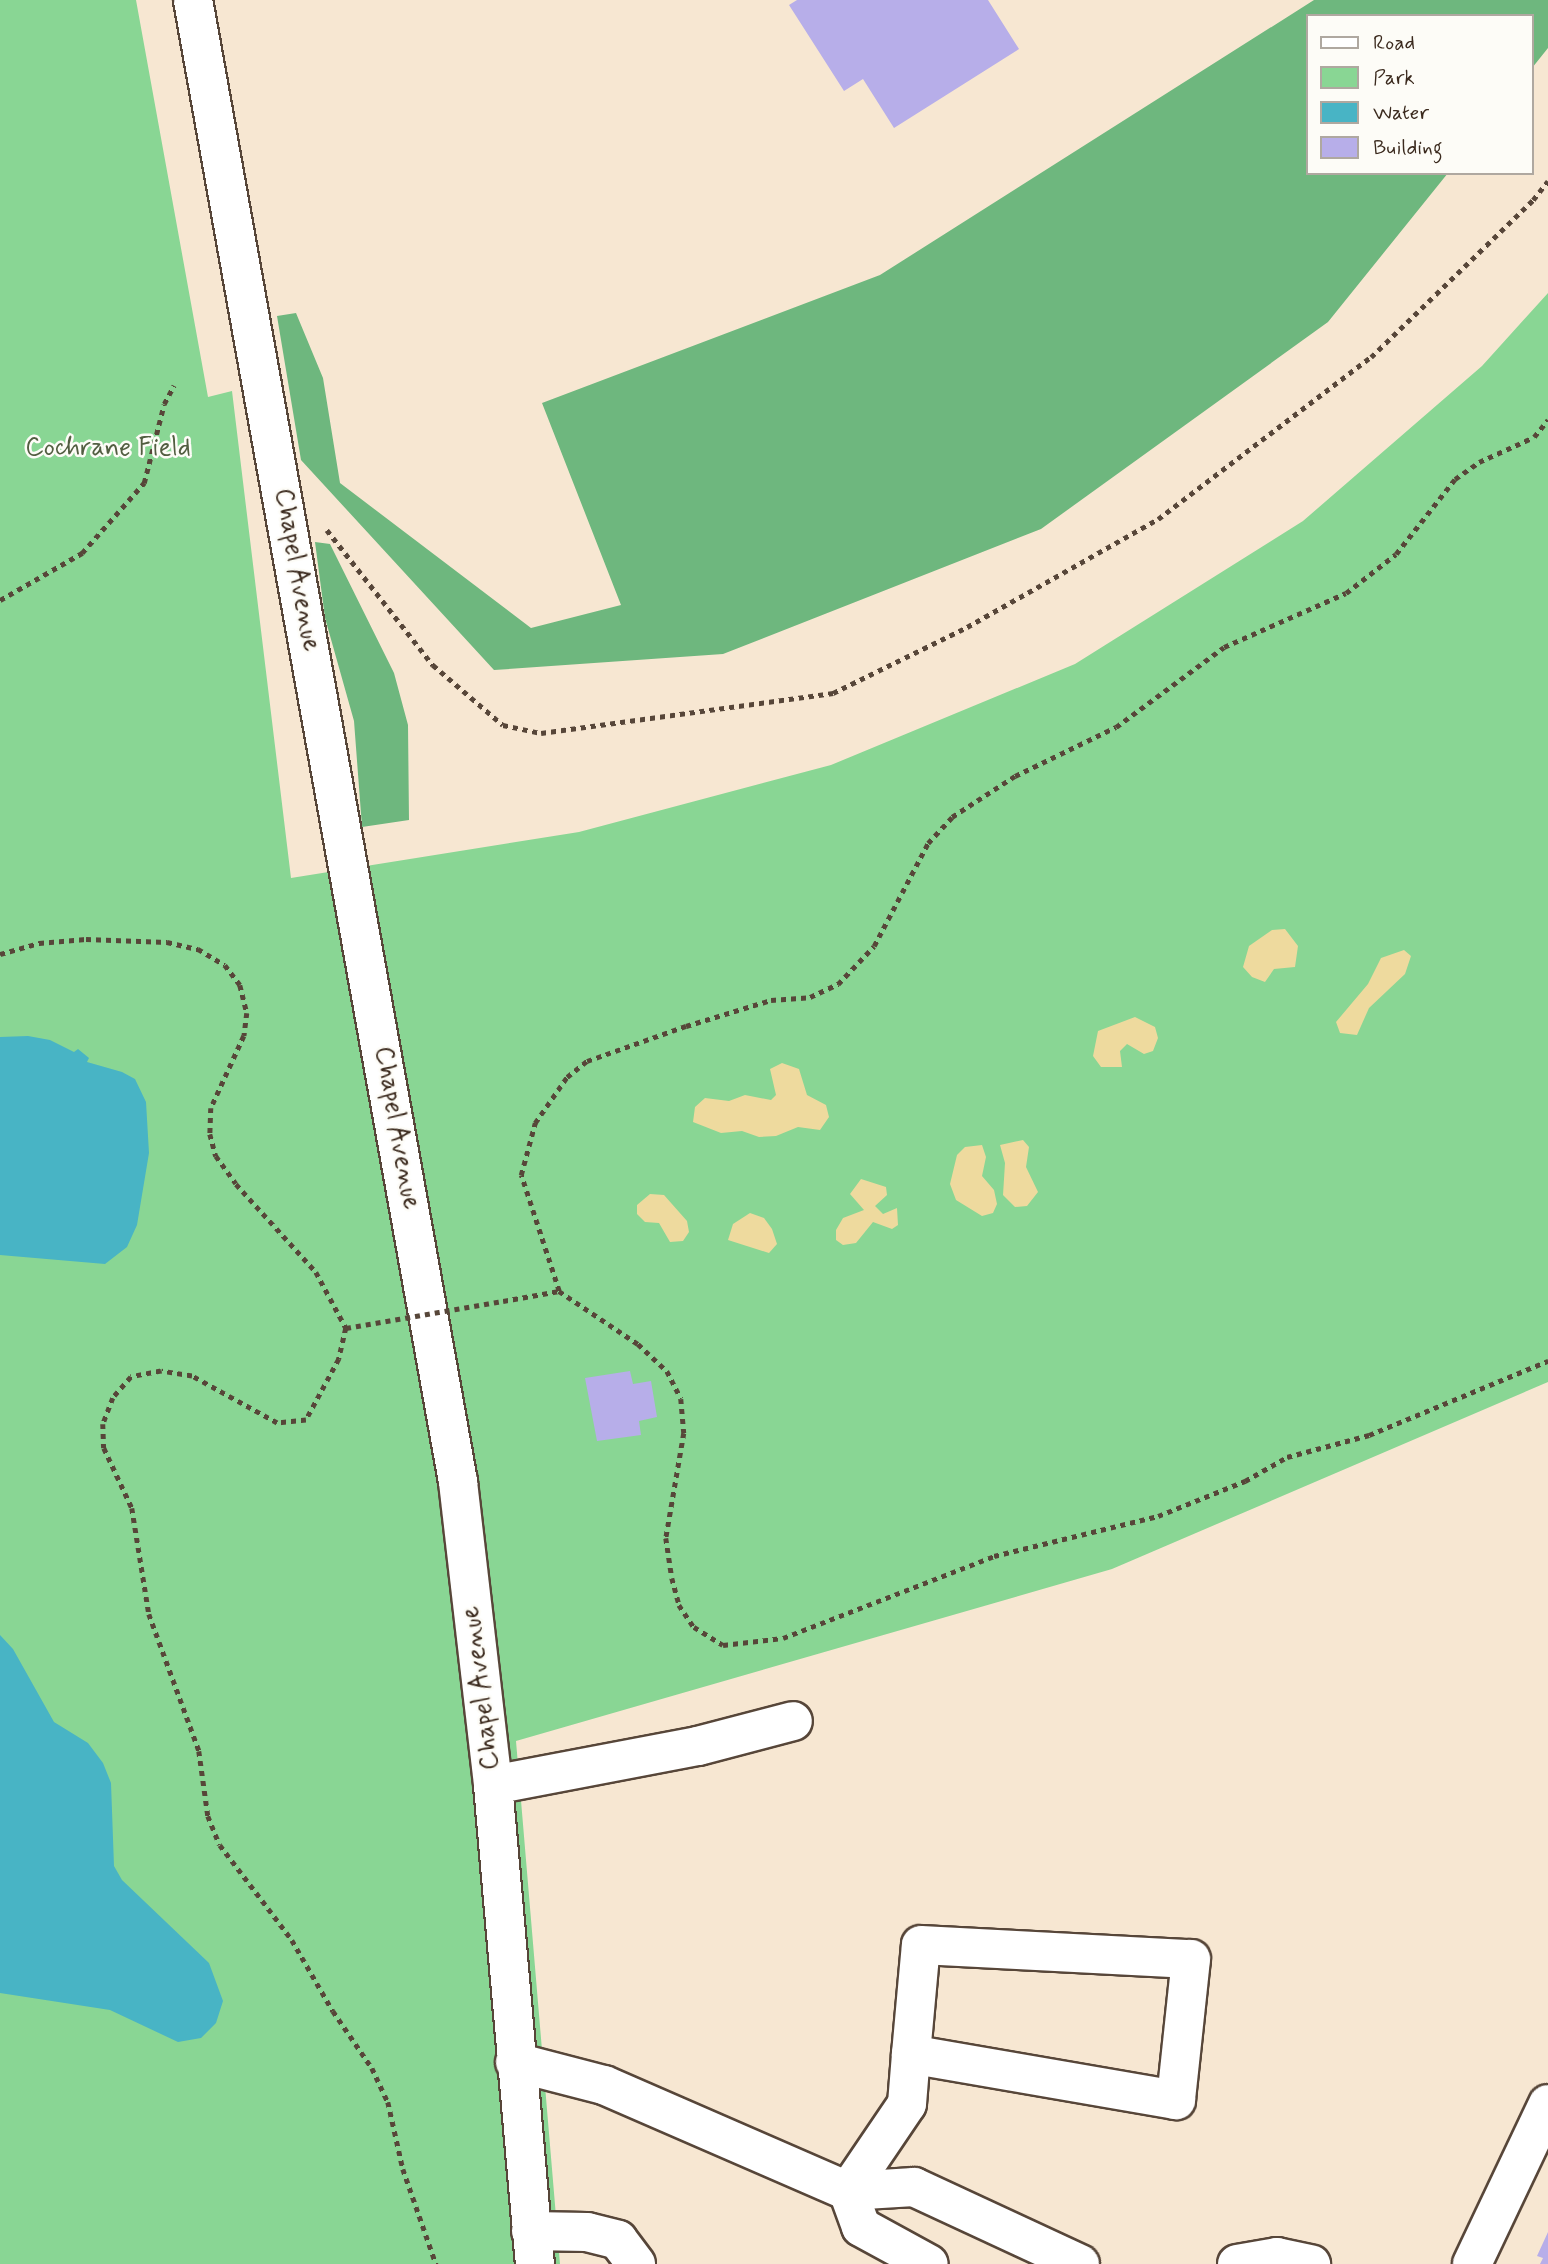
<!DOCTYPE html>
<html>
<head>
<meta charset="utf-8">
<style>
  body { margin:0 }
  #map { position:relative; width:1548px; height:2264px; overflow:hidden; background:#f7e7d2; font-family:Mynerve,sans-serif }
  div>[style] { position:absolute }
  .green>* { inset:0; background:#89d694 }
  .forest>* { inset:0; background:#6eb77e }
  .sand>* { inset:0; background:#eeda9e }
  .water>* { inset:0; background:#48b4c5 }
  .building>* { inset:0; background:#b7aee9 }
  .path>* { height:4.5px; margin-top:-2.25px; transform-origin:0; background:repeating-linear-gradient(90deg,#574639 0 5px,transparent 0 10px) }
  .roads { filter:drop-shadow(2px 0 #574639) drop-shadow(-2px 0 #574639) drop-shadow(0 2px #574639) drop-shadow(0 -2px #574639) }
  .minor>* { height:38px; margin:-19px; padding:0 19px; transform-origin:19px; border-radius:19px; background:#fff }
  .path-bridge>* { height:4.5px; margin-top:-2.25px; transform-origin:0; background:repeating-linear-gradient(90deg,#574639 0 5px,transparent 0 10px) }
  span { translate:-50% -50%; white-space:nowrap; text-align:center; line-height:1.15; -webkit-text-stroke:5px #fdfcf7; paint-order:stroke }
  .park-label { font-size:26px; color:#525e41 }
  .street-label { font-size:26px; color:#3b2a1e }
  .legend { position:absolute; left:1306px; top:14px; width:228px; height:161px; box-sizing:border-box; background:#fdfcf7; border:2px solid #afa8a0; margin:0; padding:9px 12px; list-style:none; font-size:21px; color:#3b2a1e }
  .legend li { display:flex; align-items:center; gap:14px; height:35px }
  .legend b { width:35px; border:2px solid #afa8a0 }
</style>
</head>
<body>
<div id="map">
  <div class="green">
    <i style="clip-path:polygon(0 0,136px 0,208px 397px,232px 391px,291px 878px,579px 832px,831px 765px,1075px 664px,1303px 521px,1482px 366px,1548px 293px,1548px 1382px,1112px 1569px,516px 1741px,560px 2264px,0 2264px)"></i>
  </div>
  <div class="forest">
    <i style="clip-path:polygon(1314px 0,1548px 0,1548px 48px,1532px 68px,1532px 16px,1308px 16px,1308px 173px,1448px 173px,1328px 322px,1041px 529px,723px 654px,494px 670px,301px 460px,277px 316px,296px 313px,323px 378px,340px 483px,531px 628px,621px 605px,542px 403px,880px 275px)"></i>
    <i style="clip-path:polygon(315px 542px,330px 544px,394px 673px,408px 725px,409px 820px,362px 827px,354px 721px,325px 618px)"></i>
  </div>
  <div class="sand">
    <i style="clip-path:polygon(1285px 929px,1298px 946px,1295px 967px,1274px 969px,1265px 982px,1252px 977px,1243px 967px,1249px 946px,1272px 930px)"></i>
    <i style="clip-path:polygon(1404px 950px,1411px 956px,1405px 974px,1369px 1008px,1357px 1035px,1340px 1033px,1336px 1022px,1368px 984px,1381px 958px)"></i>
    <i style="clip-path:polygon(1135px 1017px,1155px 1027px,1158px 1038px,1153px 1051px,1144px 1054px,1127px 1044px,1120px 1051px,1122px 1067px,1101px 1067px,1093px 1056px,1098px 1031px)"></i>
    <i style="clip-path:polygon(782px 1063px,799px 1069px,807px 1095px,826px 1105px,829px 1117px,820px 1130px,798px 1127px,776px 1136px,759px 1137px,742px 1131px,721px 1133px,693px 1122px,695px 1107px,705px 1098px,729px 1101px,745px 1095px,771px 1100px,776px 1095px,770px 1069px)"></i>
    <i style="clip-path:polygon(1023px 1140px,1029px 1147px,1026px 1167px,1038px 1192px,1027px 1206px,1015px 1207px,1003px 1195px,1005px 1163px,1000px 1145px)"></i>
    <i style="clip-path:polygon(982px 1145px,986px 1157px,982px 1176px,994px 1190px,997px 1204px,993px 1213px,982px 1216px,956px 1200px,950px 1184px,957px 1155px,965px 1147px)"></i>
    <i style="clip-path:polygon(861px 1179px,886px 1187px,887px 1195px,875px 1206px,883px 1214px,897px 1208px,898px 1225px,892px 1229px,873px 1222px,856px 1243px,843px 1245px,836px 1240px,836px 1230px,843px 1218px,864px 1210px,850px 1194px)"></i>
    <i style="clip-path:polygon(650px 1194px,664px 1195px,687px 1221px,689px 1232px,683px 1241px,670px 1242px,659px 1223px,645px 1222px,637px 1214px,637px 1205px)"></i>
    <i style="clip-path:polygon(750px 1213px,764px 1218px,772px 1229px,777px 1244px,769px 1253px,728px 1240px,733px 1224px)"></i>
  </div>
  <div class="water">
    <i style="clip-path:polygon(28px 1036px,50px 1040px,74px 1052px,78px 1049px,89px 1058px,87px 1062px,122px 1072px,135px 1079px,146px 1102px,149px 1153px,137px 1225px,127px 1247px,105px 1264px,0 1255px,0 1037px)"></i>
    <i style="clip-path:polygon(0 1635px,13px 1649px,54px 1722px,88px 1743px,103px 1763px,111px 1783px,114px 1866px,122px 1880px,209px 1963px,223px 2001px,216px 2023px,201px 2038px,178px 2042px,110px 2010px,0 1993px)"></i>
  </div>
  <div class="building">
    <i style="clip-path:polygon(797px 0,988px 0,1019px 49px,894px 128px,863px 79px,844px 91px,789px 5px)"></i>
    <i style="clip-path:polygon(630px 1371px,633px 1384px,651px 1381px,657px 1417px,639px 1421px,641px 1435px,597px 1441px,585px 1378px)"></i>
    <i style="clip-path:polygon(1548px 2232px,1548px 2264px,1540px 2264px,1543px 2258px,1537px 2256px)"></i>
  </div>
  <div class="path">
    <i style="left:327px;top:530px;width:172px;rotate:51.9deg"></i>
    <i style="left:433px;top:665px;width:92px;rotate:40.6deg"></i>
    <i style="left:503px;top:725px;width:39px;rotate:12deg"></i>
    <i style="left:541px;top:733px;width:295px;rotate:-7.8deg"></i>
    <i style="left:833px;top:693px;width:149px;rotate:-26.2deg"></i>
    <i style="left:967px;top:627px;width:219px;rotate:-29.5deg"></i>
    <i style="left:1158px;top:519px;width:268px;rotate:-37.3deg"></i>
    <i style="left:1371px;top:357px;width:226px;rotate:-44.1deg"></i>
    <i style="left:1533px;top:200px;width:24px;rotate:-52deg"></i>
    <i style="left:0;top:600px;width:95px;rotate:-29.8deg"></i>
    <i style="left:82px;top:553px;width:94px;rotate:-48.5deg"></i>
    <i style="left:144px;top:483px;width:81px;rotate:-75.8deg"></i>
    <i style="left:164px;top:404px;width:21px;rotate:-62deg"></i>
    <i style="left:0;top:954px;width:41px;rotate:-15.8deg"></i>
    <i style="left:39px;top:943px;width:47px;rotate:-4.9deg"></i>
    <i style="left:86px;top:939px;width:81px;rotate:2.1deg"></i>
    <i style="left:167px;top:942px;width:32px;rotate:13deg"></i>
    <i style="left:198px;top:949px;width:31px;rotate:31deg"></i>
    <i style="left:225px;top:965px;width:25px;rotate:53deg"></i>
    <i style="left:240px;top:985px;width:29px;rotate:76deg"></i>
    <i style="left:247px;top:1013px;width:23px;rotate:97deg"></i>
    <i style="left:244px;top:1036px;width:79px;rotate:114.6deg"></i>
    <i style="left:211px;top:1108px;width:26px;rotate:92deg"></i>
    <i style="left:210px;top:1134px;width:23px;rotate:75deg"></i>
    <i style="left:216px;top:1156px;width:34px;rotate:54deg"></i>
    <i style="left:236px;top:1184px;width:119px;rotate:47.7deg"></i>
    <i style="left:316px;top:1272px;width:64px;rotate:61.8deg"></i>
    <i style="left:346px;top:1328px;width:32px;rotate:103deg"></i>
    <i style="left:339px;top:1359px;width:69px;rotate:118.4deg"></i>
    <i style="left:306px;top:1420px;width:29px;rotate:174deg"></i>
    <i style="left:277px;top:1423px;width:97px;rotate:-151.1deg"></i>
    <i style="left:192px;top:1376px;width:31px;rotate:-171deg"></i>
    <i style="left:161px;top:1371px;width:31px;rotate:169deg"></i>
    <i style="left:131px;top:1377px;width:28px;rotate:131deg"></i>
    <i style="left:113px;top:1398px;width:28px;rotate:111deg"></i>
    <i style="left:103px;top:1424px;width:24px;rotate:88deg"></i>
    <i style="left:104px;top:1448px;width:66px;rotate:65deg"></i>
    <i style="left:132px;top:1508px;width:107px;rotate:80.9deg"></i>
    <i style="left:149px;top:1614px;width:146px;rotate:69.9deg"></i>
    <i style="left:199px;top:1751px;width:66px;rotate:82.1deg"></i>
    <i style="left:208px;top:1816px;width:31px;rotate:68deg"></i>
    <i style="left:220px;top:1845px;width:119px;rotate:52.8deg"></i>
    <i style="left:292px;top:1940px;width:82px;rotate:60deg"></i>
    <i style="left:333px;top:2011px;width:69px;rotate:55.6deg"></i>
    <i style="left:372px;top:2068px;width:38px;rotate:65deg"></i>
    <i style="left:388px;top:2102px;width:69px;rotate:77.4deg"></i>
    <i style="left:403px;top:2169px;width:101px;rotate:70.8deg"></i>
    <i style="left:559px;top:1291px;width:122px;rotate:-108.1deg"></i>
    <i style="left:521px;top:1175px;width:54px;rotate:-74.9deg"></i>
    <i style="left:535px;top:1123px;width:56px;rotate:-55.2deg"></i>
    <i style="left:567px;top:1077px;width:26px;rotate:-39deg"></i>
    <i style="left:587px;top:1061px;width:105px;rotate:-19.5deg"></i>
    <i style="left:686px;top:1026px;width:89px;rotate:-17deg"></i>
    <i style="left:771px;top:1000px;width:39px;rotate:-4deg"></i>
    <i style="left:810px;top:997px;width:31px;rotate:-25deg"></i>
    <i style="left:838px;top:984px;width:52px;rotate:-46.5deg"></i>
    <i style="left:874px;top:946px;width:116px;rotate:-62.3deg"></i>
    <i style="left:928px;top:843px;width:35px;rotate:-47deg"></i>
    <i style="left:952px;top:817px;width:75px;rotate:-33.1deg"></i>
    <i style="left:1015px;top:776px;width:112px;rotate:-25.9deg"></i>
    <i style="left:1116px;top:727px;width:134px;rotate:-36.5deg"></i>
    <i style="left:1224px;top:647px;width:133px;rotate:-23.9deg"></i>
    <i style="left:1346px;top:593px;width:63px;rotate:-38deg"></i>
    <i style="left:1396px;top:554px;width:95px;rotate:-51.8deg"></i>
    <i style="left:1455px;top:479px;width:29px;rotate:-35deg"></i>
    <i style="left:1479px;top:462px;width:60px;rotate:-24.4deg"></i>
    <i style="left:1534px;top:437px;width:22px;rotate:-51deg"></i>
    <i style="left:503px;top:1301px;width:57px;rotate:-10.1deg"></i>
    <i style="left:559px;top:1291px;width:95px;rotate:33.9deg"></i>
    <i style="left:638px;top:1344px;width:40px;rotate:43deg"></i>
    <i style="left:667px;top:1371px;width:31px;rotate:63deg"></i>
    <i style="left:681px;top:1399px;width:34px;rotate:85deg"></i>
    <i style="left:684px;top:1433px;width:107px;rotate:99.7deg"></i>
    <i style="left:666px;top:1538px;width:40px;rotate:81.5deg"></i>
    <i style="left:672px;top:1578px;width:28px;rotate:75deg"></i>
    <i style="left:679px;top:1605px;width:27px;rotate:56deg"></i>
    <i style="left:694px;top:1627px;width:34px;rotate:32deg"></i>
    <i style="left:723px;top:1645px;width:60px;rotate:-6.7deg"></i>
    <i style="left:783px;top:1638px;width:226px;rotate:-21.2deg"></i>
    <i style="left:994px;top:1556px;width:169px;rotate:-13.7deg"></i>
    <i style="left:1158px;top:1516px;width:94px;rotate:-21.9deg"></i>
    <i style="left:1245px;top:1481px;width:48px;rotate:-29.7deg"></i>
    <i style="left:1287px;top:1457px;width:85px;rotate:-15deg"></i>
    <i style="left:1369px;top:1435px;width:194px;rotate:-22.5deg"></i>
  </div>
  <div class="roads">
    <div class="minor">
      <i style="left:193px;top:0;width:1506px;rotate:79.86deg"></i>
      <i style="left:458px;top:1482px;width:305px;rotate:83.4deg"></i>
      <i style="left:493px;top:1785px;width:481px;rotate:85deg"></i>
      <i style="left:493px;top:1785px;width:209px;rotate:-10.8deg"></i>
      <i style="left:698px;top:1746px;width:98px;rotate:-14.7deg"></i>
      <i style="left:515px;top:2062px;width:92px;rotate:14.5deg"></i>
      <i style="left:604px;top:2085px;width:266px;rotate:23.5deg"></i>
      <i style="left:848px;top:2191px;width:66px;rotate:-3.5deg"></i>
      <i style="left:914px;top:2187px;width:183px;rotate:24.9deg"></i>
      <i style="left:848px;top:2191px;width:105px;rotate:-55.9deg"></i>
      <i style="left:907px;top:2104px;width:50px;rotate:-85.4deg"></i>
      <i style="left:911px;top:2054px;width:109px;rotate:-84.8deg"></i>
      <i style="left:921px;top:1945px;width:270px;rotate:3deg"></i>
      <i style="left:1191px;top:1959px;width:142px;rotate:96.1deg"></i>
      <i style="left:1176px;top:2100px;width:269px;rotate:-170.2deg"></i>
      <i style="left:848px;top:2191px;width:38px;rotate:70deg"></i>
      <i style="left:861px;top:2227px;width:77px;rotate:28.6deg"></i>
      <i style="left:531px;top:2231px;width:56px;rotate:1deg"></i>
      <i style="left:587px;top:2232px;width:32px;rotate:14deg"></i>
      <i style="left:618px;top:2240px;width:30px;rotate:53deg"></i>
      <i style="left:1237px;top:2264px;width:41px;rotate:-9.9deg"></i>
      <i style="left:1277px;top:2257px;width:35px;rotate:12deg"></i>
      <i style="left:1472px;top:2264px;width:177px;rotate:-64.6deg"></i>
    </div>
  </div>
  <div class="path-bridge">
    <i style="left:346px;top:1328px;width:159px;rotate:-9.8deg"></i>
  </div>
  <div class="park-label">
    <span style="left:108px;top:449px">Cochrane Field</span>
  </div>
  <div class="street-label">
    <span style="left:296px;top:570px;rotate:80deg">Chapel Avenue</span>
    <span style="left:396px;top:1128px;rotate:80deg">Chapel Avenue</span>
    <span style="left:482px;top:1688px;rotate:-97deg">Chapel Avenue</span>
  </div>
  <ul class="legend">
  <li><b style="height:9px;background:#fff"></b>Road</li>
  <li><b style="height:19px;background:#89d694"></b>Park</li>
  <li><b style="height:19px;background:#48b4c5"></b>Water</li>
  <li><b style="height:19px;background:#b7aee9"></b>Building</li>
  </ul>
</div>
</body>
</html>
